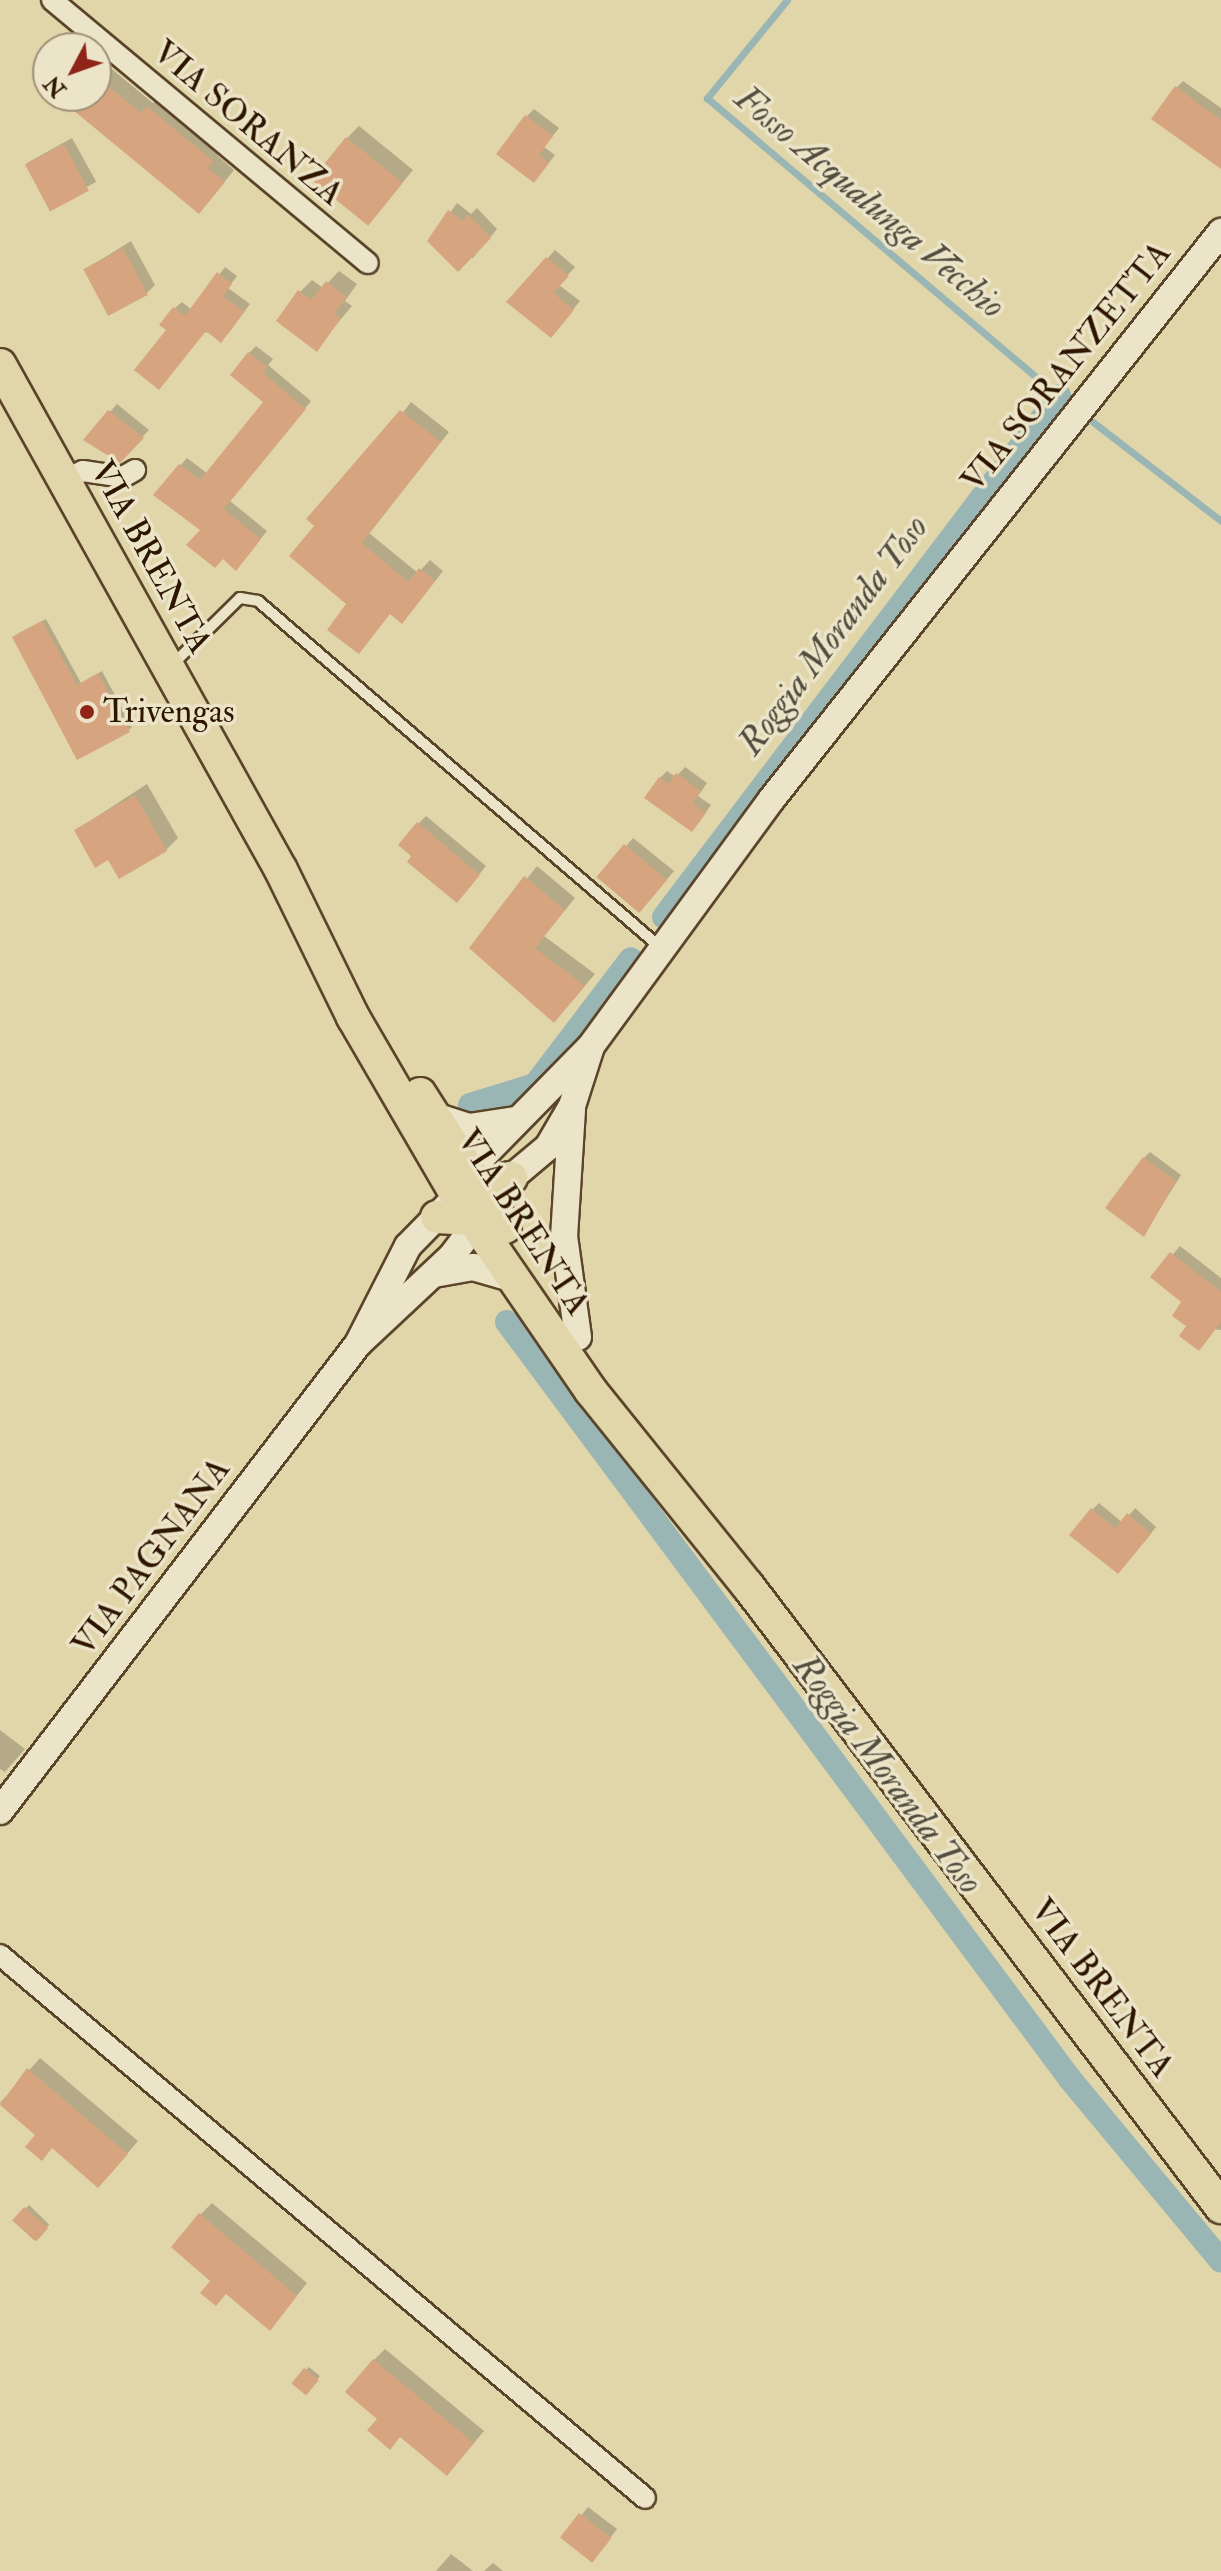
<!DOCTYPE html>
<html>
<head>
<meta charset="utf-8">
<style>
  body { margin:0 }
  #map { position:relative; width:1221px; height:2571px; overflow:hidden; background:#e1d5aa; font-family:"IM FELL Double Pica",serif }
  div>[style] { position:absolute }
  .shadow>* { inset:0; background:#0003; transform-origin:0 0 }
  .stream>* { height:7px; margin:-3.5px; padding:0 3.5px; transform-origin:3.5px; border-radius:3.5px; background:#99b6b4 }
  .canal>* { height:24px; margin:-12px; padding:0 12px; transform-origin:12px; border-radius:12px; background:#99b6b4 }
  .building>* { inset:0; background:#d6a580; transform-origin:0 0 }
  .roads { filter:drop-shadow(2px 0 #5b452a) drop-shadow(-2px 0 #5b452a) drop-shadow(0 2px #5b452a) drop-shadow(0 -2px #5b452a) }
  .service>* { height:10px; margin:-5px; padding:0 5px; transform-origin:5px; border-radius:5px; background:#ece4c8 }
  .minor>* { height:20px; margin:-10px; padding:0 10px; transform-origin:10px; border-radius:10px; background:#ece4c8 }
  .tertiary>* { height:26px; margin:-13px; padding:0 13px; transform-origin:13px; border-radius:13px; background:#ece4c8 }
  .primary>* { height:32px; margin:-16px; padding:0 16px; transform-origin:16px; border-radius:16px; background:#e1d5aa }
  .dots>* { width:22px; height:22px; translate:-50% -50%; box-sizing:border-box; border:4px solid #ece4c8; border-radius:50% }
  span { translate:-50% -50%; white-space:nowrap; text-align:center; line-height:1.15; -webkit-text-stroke:7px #ece4c8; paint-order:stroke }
  .street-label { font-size:34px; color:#2e1500 }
  .poi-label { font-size:34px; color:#2e1500 }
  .left { translate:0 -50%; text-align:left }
  .water-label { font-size:36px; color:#534d3f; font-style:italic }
  .north { position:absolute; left:32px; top:32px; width:80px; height:80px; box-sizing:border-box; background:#ece4c8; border:2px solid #a09178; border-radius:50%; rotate:229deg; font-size:22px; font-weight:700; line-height:32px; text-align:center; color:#2e1500 }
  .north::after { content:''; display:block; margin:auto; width:28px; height:36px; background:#8f2418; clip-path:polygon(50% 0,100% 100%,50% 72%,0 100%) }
</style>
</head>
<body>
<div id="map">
  <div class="shadow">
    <i style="clip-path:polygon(96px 56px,153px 103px,159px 97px,223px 149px,217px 155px,234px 170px,210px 200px,59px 96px,96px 96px)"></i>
    <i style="clip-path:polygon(1183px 81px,1221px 108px,1221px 166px,1176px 88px)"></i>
    <i style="clip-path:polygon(534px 109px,559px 128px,544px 147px,555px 155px,541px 173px,527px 116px)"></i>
    <i style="clip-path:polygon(359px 126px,413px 170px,369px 223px,347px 138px)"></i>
    <i style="left:72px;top:138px;width:50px;height:52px;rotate:61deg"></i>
    <i style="clip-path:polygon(457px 203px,471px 214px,477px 208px,497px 229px,473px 258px,430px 241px)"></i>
    <i style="clip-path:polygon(131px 241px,155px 285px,147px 293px,86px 269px)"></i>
    <i style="clip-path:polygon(555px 250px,575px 267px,559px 285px,580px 301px,558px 328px,509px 302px)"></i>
    <i style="clip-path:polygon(225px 267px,237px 276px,228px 288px,250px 304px,228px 334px,169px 330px,175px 308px,182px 302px,192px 310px)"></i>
    <i style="clip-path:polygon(339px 271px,357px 284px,345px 301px,352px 306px,316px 349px,300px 292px,312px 280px,323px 288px)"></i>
    <i style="clip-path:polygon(256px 346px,273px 359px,268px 365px,311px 401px,230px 501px,267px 531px,243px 561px,203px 530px,180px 466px,187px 458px,208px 474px,266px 402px,249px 353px)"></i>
    <i style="clip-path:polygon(411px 402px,449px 432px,369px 533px,418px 573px,430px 560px,443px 571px,411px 612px,391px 612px,359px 652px,349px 603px,292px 556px)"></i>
    <i style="clip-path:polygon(117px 404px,149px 430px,120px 461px,86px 439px)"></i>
    <i style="clip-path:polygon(46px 619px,81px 683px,102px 671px,132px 727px,129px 730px,17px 634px)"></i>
    <i style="clip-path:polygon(685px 767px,707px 783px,698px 796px,711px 805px,698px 823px,660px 778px,667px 771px,676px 777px)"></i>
    <i style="clip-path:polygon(147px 784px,178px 838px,166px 850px,109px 857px,76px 830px)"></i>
    <i style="clip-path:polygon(426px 816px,486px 866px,464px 893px,414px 856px,418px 824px)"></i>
    <i style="clip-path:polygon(633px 838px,674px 871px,651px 899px,626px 892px,622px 896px,600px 877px)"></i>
    <i style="clip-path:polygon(537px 866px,575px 898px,544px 936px,595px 974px,565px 1009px,472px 948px)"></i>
    <i style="clip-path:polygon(1150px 1152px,1181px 1175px,1144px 1234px,1144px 1158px)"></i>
    <i style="clip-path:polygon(1180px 1246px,1221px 1278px,1221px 1330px,1189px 1326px,1184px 1302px,1153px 1277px)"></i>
    <i style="clip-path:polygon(1099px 1503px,1123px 1523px,1135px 1508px,1156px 1527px,1125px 1565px,1092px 1510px)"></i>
    <i style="clip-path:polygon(0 1730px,25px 1749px,5px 1772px,0 1769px)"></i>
    <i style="clip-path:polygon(40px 2058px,138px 2141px,110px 2174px,53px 2147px,0 2103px)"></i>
    <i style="clip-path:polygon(212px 2203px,307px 2283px,270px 2329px,213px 2281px,200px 2215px)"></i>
    <i style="left:29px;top:2205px;width:28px;height:22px;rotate:44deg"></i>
    <i style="clip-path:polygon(385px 2349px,484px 2431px,458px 2462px,380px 2418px,374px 2360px)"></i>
    <i style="clip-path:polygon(309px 2367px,320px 2376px,306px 2393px,306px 2370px)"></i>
    <i style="clip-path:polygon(588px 2507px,617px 2529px,599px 2553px,563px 2538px)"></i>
    <i style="clip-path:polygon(451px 2554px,473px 2571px,436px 2571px)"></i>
    <i style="clip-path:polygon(493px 2563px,503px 2571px,484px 2571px)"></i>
  </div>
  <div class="stream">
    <i style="left:787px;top:0;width:127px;rotate:129.2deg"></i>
    <i style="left:707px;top:98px;width:461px;rotate:40.3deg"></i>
    <i style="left:1093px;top:422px;width:162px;rotate:37.7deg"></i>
  </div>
  <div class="canal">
    <i style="left:664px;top:917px;width:654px;rotate:-52.83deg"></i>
    <i style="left:470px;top:1105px;width:68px;rotate:-17.1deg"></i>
    <i style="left:535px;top:1085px;width:158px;rotate:-52.7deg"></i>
    <i style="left:507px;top:1322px;width:943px;rotate:53.36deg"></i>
    <i style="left:1070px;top:2079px;width:236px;rotate:50.3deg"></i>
  </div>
  <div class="building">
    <i style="clip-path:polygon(96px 76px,141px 113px,147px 106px,213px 161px,208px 168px,225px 182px,199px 214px,56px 96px,96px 96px)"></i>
    <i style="clip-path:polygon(1175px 86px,1221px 120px,1221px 169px,1151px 119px)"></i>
    <i style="clip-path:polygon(525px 115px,553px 136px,539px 155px,549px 163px,534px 183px,496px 154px)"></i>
    <i style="left:346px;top:137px;width:73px;height:55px;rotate:39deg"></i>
    <i style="left:64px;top:144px;width:53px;height:44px;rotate:62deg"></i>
    <i style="clip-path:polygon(448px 210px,463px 221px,468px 214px,491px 238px,458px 272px,427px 241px)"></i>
    <i style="left:123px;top:248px;width:53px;height:45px;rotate:62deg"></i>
    <i style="clip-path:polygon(546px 257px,569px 276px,553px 293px,574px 310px,551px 338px,506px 302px)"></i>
    <i style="clip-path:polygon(217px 272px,232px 284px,223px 296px,244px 312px,221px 343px,206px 331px,159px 390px,134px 370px,166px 330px,159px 325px,173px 307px,185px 316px)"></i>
    <i style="clip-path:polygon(326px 281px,347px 297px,334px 314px,341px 318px,317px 352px,276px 321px,298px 290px,311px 300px)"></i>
    <i style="clip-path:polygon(248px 352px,267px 367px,263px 373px,306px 409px,224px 509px,261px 539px,236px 571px,223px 559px,215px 568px,186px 545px,200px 530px,153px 495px,179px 464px,200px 480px,263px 402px,230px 375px)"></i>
    <i style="clip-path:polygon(108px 410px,144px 438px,120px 463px,83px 440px)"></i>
    <i style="clip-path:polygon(400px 410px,441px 442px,362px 543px,408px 582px,419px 568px,435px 581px,402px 624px,390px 614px,359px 654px,327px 630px,346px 604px,289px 556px,314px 526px,306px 519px)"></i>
    <i style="clip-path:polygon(42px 621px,77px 685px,98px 673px,130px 732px,77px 760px,12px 637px)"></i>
    <i style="clip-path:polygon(676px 773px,701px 791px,693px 803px,706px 813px,692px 832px,644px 798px,659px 777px,669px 784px)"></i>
    <i style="clip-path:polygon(135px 795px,167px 851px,119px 879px,108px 860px,95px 868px,74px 830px)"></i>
    <i style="clip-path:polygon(417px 822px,480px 875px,457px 903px,407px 862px,411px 856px,398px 845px)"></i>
    <i style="left:624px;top:844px;width:56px;height:43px;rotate:40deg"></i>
    <i style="clip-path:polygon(524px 876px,565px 910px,535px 948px,585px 986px,554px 1023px,469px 948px)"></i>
    <i style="clip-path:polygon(1143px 1157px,1176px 1181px,1144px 1237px,1105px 1208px)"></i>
    <i style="clip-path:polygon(1170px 1252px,1221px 1292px,1221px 1322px,1199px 1351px,1179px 1336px,1186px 1326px,1172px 1316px,1181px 1302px,1150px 1277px)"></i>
    <i style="clip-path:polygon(1091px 1508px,1115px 1529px,1127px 1513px,1151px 1534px,1118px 1574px,1069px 1535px)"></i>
    <i style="clip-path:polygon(27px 2068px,128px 2154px,98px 2188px,52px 2148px,42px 2161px,25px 2147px,35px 2135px,0 2105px)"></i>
    <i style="left:24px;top:2207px;width:32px;height:18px;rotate:41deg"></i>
    <i style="clip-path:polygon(199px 2213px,297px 2296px,270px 2331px,226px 2294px,216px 2306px,200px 2293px,210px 2281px,171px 2247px)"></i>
    <i style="clip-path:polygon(373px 2359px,474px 2443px,447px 2476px,400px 2437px,390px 2450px,367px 2430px,377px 2419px,345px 2392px)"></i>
    <i style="left:304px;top:2368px;width:19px;height:20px;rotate:39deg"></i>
    <i style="left:579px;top:2513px;width:41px;height:31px;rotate:38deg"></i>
  </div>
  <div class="roads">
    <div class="service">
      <i style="left:173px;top:664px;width:94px;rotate:-44.6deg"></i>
      <i style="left:240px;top:598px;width:18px;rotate:9deg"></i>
      <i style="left:258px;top:601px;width:530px;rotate:40.72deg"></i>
    </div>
    <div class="minor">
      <i style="left:52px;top:0;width:411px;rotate:39.8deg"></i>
      <i style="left:65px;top:480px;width:20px;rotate:-27deg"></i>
      <i style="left:83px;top:471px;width:40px;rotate:8.5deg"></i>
      <i style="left:123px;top:477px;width:14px;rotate:-30deg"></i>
      <i style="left:0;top:1955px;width:843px;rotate:40.09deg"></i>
    </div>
    <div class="tertiary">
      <i style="left:572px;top:1110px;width:126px;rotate:93.6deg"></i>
      <i style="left:564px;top:1236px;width:102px;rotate:82.1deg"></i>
      <i style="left:435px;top:1116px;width:36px;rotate:18deg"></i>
      <i style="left:469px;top:1127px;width:48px;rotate:-8.5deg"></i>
      <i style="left:434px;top:1274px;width:40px;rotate:-10deg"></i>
      <i style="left:473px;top:1267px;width:43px;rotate:16.3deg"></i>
      <i style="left:358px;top:1344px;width:110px;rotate:-63deg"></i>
      <i style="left:408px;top:1246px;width:70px;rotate:-45.6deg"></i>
      <i style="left:457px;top:1196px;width:42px;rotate:-58.6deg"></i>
      <i style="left:479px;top:1160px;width:160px;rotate:-45.5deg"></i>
      <i style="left:591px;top:1046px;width:305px;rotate:-53.8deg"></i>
      <i style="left:771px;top:800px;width:725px;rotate:-51.61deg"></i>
      <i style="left:0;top:1811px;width:588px;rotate:-52.53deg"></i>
      <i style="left:358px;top:1344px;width:127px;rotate:-43.1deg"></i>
      <i style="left:451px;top:1257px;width:99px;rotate:-52.8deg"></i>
      <i style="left:511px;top:1178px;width:48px;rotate:-40deg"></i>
      <i style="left:548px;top:1147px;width:48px;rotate:-59.7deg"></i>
      <i style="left:572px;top:1106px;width:59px;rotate:-72.2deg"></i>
    </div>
    <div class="primary">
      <i style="left:0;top:365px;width:578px;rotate:60.91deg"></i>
      <i style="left:281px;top:870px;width:164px;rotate:63.9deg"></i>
      <i style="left:353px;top:1017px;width:207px;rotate:59.8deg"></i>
      <i style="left:457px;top:1196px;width:237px;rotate:55.5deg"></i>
      <i style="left:591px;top:1391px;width:250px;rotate:51.2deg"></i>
      <i style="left:748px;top:1586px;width:781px;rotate:52.7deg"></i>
      <i style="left:420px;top:1094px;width:158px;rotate:57.4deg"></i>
      <i style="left:460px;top:1180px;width:25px;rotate:12deg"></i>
      <i style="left:484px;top:1185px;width:28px;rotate:-15deg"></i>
      <i style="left:437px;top:1217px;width:50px;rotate:3.4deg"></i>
    </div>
  </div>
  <div class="dots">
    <i style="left:87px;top:712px;background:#8f2418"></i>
  </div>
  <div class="street-label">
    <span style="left:248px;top:123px;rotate:40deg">VIA SORANZA</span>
    <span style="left:1066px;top:367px;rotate:-51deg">VIA SORANZETTA</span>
    <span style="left:151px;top:557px;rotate:61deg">VIA BRENTA</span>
    <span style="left:523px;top:1222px;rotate:57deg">VIA BRENTA</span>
    <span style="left:151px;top:1557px;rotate:-53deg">VIA PAGNANA</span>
    <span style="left:1102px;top:1988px;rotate:53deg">VIA BRENTA</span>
  </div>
  <div class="poi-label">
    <span class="left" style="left:103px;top:712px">Trivengas</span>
  </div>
  <div class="water-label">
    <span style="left:870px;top:202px;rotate:40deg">Fosso Acqualunga Vecchio</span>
    <span style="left:833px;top:635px;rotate:-53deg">Roggia Moranda Toso</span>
    <span style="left:888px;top:1774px;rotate:53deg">Roggia Moranda Toso</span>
  </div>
  <div class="north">N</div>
</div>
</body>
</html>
